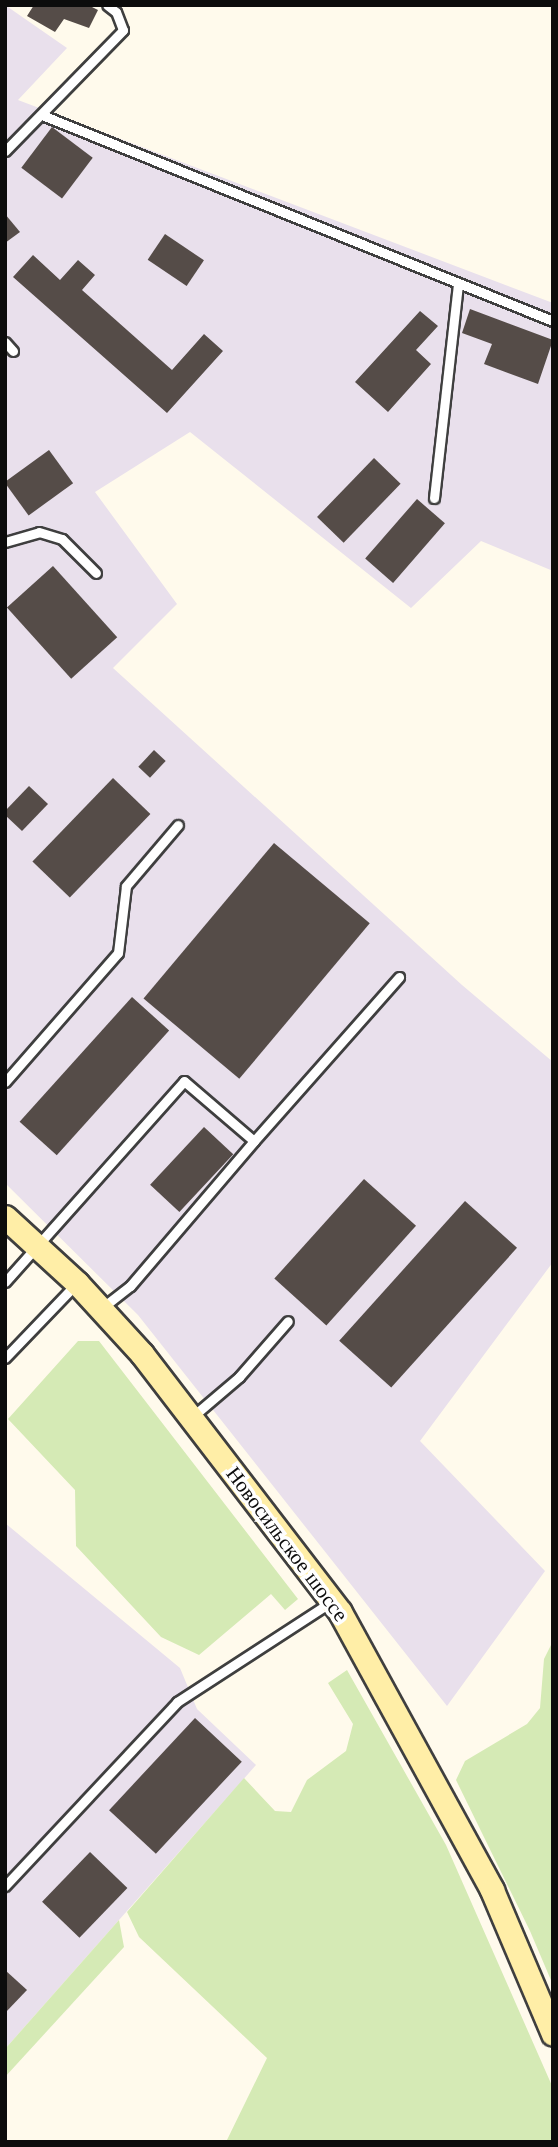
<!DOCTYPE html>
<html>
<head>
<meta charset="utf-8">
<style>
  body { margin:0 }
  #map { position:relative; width:558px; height:2147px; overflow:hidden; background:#fffaec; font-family:"Libre Baskerville",serif }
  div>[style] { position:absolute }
  .industrial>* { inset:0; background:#e9e0ec }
  .green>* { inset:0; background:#d5eab5 }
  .building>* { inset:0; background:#554c48; transform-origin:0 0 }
  .roads { filter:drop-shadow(2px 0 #3f3f3f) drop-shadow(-2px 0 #3f3f3f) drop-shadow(0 2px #3f3f3f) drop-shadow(0 -2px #3f3f3f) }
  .lane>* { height:9px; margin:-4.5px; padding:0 4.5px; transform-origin:4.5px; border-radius:4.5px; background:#fff }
  .secondary>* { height:23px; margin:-11.5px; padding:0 11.5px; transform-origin:11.5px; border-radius:11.5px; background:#ffeea7 }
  span { translate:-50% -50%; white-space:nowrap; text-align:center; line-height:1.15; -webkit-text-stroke:7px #fff; paint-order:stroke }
  .street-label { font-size:21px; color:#0c0c0c }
  .frame { position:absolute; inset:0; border:7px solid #0c0c0c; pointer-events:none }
</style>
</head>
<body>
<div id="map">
  <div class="industrial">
    <i style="clip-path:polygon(5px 5px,67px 48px,18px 100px,553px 303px,553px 571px,481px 541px,411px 608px,190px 432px,95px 492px,177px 604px,113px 668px,462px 985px,553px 1062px,553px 1262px,420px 1441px,545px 1571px,447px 1706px,138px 1315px,5px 1183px)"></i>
    <i style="clip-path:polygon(5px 1523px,180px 1668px,197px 1709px,256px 1765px,5px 2049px)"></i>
  </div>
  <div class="green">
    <i style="clip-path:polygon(78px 1341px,99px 1341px,298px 1599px,285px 1610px,271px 1594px,199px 1655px,161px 1637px,76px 1546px,75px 1490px,8px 1419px)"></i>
    <i style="clip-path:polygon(553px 1641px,553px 1985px,530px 1931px,456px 1780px,465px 1761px,527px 1724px,540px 1708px,544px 1659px)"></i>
    <i style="clip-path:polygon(347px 1670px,446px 1845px,553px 2088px,553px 2142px,226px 2142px,267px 2058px,139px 1937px,127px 1912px,244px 1778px,275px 1811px,291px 1812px,307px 1780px,346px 1751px,353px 1724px,328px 1683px)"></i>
    <i style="clip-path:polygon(119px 1920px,124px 1947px,5px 2077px,5px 2049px)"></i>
  </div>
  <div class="building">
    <i style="clip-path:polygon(34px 5px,88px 5px,98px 10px,89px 28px,64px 19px,55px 32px,27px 16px)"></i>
    <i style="left:52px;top:127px;width:51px;height:51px;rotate:37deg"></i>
    <i style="clip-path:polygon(5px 214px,20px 232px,5px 243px)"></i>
    <i style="left:165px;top:234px;width:47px;height:31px;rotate:34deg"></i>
    <i style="clip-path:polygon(33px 255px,60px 280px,78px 260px,95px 275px,82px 290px,172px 370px,204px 334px,223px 351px,167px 413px,13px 277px)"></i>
    <i style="clip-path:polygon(470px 309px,553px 340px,538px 384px,484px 364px,492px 344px,462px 333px)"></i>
    <i style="clip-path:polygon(420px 311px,438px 326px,416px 350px,431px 364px,388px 412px,355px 382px)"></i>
    <i style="left:49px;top:450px;width:41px;height:55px;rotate:54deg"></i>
    <i style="left:374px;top:458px;width:37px;height:82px;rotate:44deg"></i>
    <i style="left:417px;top:499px;width:37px;height:79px;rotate:41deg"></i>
    <i style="left:53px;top:566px;width:96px;height:62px;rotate:48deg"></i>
    <i style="left:154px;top:750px;width:16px;height:23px;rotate:43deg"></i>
    <i style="left:113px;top:778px;width:52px;height:116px;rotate:44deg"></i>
    <i style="clip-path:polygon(29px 786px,48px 804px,22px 831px,5px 815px,5px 811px)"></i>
    <i style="left:274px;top:843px;width:125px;height:203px;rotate:40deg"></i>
    <i style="left:132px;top:997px;width:50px;height:168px;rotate:42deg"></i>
    <i style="left:204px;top:1127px;width:40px;height:79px;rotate:43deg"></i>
    <i style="left:364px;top:1179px;width:70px;height:134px;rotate:42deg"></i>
    <i style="left:465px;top:1201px;width:70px;height:188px;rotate:42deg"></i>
    <i style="left:195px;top:1718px;width:64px;height:126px;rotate:43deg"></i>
    <i style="left:90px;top:1852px;width:52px;height:69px;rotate:44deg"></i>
    <i style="clip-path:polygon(5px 1970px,27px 1990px,5px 2013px)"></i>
  </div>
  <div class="roads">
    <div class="lane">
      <i style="left:42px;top:115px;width:551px;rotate:21.96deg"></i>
      <i style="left:5px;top:151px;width:169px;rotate:-45.7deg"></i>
      <i style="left:123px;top:30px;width:19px;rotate:-111deg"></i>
      <i style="left:116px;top:12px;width:11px;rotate:-142deg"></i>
      <i style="left:5px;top:342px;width:12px;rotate:48deg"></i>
      <i style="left:434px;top:498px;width:216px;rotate:-83.6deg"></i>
      <i style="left:5px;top:542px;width:35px;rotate:-16deg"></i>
      <i style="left:39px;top:532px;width:24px;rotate:17deg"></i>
      <i style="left:62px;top:539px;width:48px;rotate:45deg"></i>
      <i style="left:5px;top:1082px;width:171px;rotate:-48.8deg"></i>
      <i style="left:118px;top:953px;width:67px;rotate:-83.2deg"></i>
      <i style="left:126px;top:886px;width:80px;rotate:-49.6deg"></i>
      <i style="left:254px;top:1141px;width:219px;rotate:-48.5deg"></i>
      <i style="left:5px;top:1282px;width:269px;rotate:-48.3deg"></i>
      <i style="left:184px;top:1081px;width:92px;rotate:40.6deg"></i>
      <i style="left:254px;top:1141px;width:191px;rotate:130.5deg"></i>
      <i style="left:130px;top:1286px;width:36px;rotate:142deg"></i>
      <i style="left:5px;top:1358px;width:103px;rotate:-46.2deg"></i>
      <i style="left:192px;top:1417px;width:62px;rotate:-40.4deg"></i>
      <i style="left:239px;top:1377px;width:74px;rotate:-48.8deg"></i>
      <i style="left:5px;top:1886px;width:252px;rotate:-46.9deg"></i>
      <i style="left:177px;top:1702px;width:184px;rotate:-33deg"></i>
    </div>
    <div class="secondary">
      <i style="left:5px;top:1217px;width:98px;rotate:42.5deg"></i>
      <i style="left:77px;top:1283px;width:96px;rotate:47.5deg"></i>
      <i style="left:142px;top:1354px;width:325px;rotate:52.5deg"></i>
      <i style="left:340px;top:1612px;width:317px;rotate:61.3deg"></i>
      <i style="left:492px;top:1890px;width:156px;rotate:67deg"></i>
    </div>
  </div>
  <div class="street-label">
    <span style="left:287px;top:1544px;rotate:53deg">Новосильское шоссе</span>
  </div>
  <div class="frame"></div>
</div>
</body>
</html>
